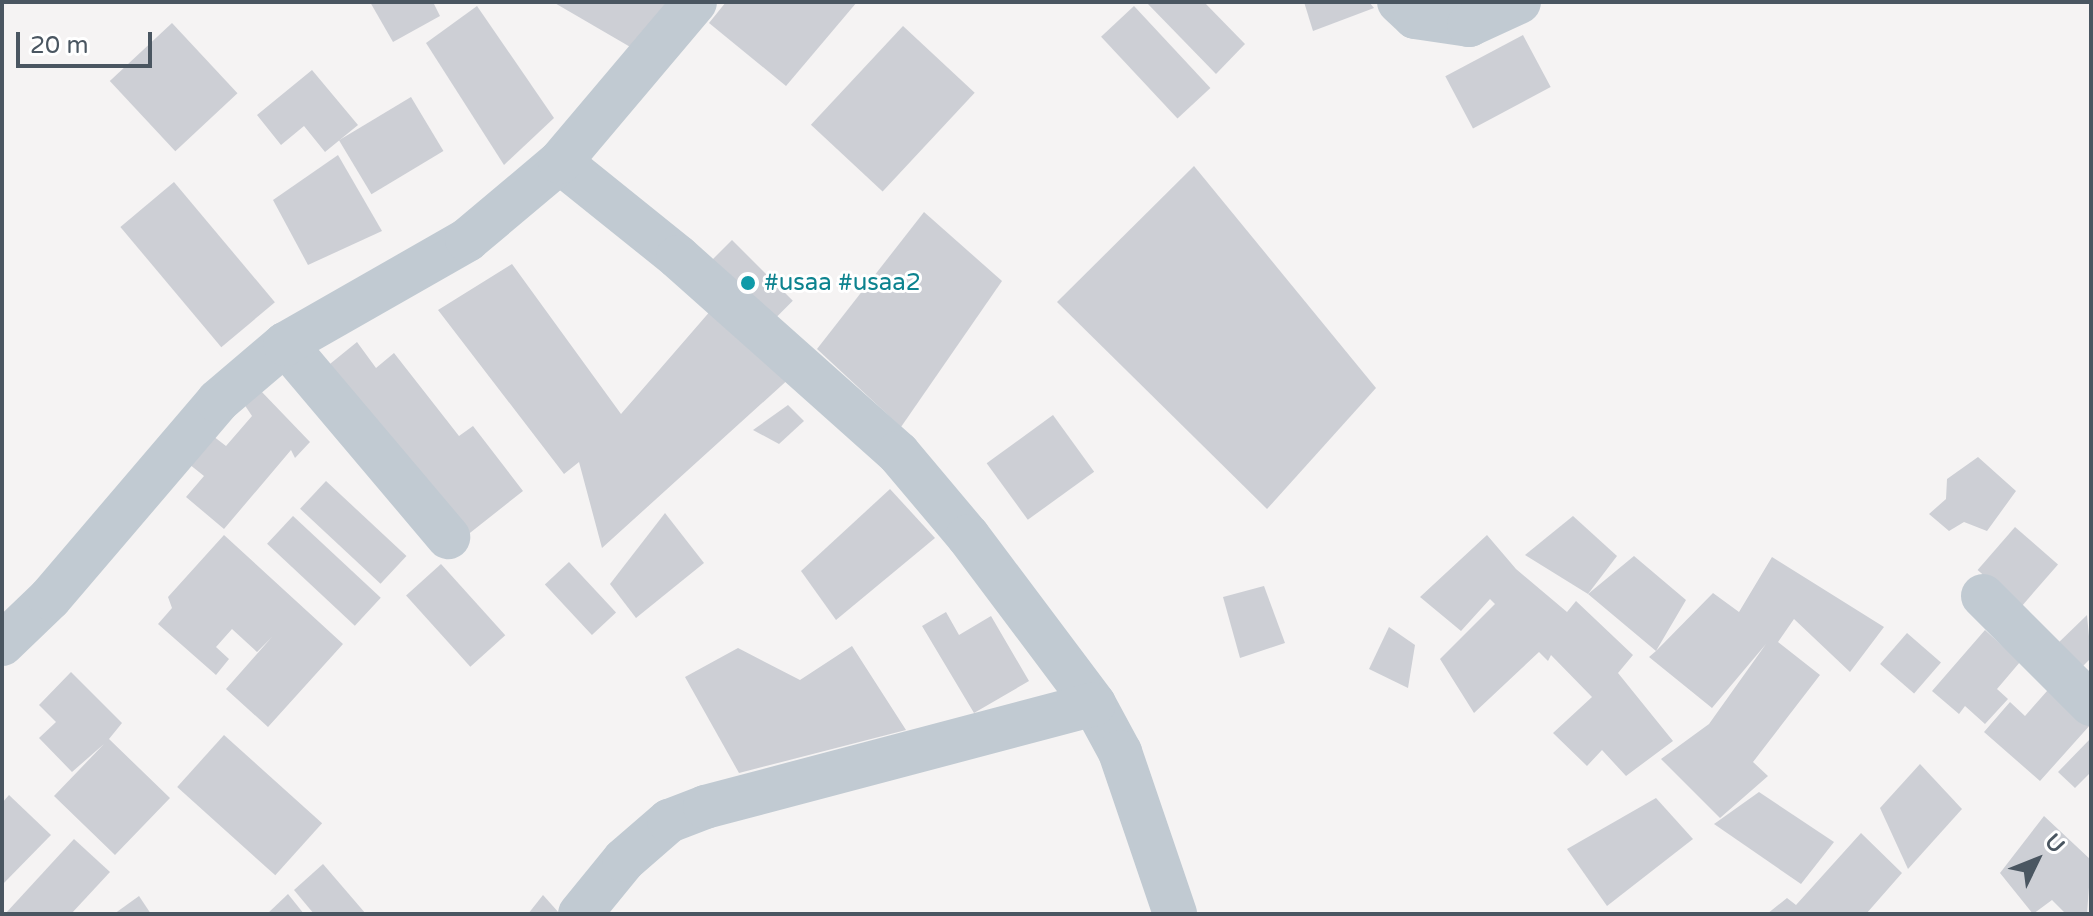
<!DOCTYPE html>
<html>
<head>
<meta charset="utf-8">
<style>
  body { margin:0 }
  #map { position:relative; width:2093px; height:916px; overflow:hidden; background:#f5f3f3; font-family:"Varela Round",sans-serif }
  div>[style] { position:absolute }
  .building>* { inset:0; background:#cdcfd5; transform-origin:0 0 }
  .minor>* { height:44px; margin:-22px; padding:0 22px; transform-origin:22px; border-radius:22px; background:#c1cad2 }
  .dots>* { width:22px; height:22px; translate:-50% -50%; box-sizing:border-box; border:4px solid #fff; border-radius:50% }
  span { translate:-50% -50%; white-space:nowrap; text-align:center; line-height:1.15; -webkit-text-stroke:6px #fff; paint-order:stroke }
  .culture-label { font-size:24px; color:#0d838f }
  .left { translate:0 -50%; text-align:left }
  .frame { position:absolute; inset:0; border:4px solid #4a5661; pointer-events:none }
  .north { position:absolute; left:1997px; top:820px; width:80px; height:80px; -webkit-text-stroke:6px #fff; paint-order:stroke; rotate:47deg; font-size:22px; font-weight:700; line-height:32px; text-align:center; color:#4a5661 }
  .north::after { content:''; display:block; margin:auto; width:28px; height:36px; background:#4a5661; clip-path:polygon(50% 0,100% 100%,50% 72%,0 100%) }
  .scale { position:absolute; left:16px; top:32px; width:136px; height:36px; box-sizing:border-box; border:4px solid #4a5661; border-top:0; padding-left:10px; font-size:24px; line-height:28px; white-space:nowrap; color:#4a5661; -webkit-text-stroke:6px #fff; paint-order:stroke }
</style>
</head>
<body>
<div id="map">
  <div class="building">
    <i style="clip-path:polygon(370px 2px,433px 2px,440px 16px,393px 42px)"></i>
    <i style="clip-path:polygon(553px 2px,667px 2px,632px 48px)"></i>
    <i style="clip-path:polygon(726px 2px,857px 2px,786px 86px,709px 23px)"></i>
    <i style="clip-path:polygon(1146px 2px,1204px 2px,1245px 44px,1216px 74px)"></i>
    <i style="clip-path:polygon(1304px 2px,1369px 2px,1374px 8px,1313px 31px)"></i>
    <i style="clip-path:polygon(477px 6px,554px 118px,504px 165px,426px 43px)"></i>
    <i style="left:1134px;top:6px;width:112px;height:45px;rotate:47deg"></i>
    <i style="left:172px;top:23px;width:96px;height:85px;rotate:47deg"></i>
    <i style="left:903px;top:26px;width:98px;height:135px;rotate:43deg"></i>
    <i style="left:1523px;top:35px;width:59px;height:88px;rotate:62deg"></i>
    <i style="clip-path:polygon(312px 70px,358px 125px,325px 152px,304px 126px,281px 145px,257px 115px)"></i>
    <i style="left:411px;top:97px;width:63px;height:84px;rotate:59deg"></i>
    <i style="clip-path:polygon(338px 155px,382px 231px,308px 265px,273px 200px)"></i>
    <i style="clip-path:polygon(1194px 166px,1376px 388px,1267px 509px,1057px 302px)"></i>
    <i style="left:174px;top:182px;width:157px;height:70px;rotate:50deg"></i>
    <i style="clip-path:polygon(924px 212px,1002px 281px,901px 427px,817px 349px)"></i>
    <i style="left:732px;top:240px;width:86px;height:37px;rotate:45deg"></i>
    <i style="clip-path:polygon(512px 264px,621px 414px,712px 309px,792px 376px,602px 548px,579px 462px,564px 474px,438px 310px)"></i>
    <i style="clip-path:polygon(357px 342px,376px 368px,394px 353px,459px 436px,473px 426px,523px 491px,461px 540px,325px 368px)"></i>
    <i style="clip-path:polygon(260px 390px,310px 442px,295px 458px,291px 450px,224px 529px,186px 497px,204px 476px,189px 464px,213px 436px,226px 446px,252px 416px,244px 404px)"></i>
    <i style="clip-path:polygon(788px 405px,804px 421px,779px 444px,753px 430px)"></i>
    <i style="left:1053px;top:415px;width:70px;height:82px;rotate:54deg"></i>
    <i style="clip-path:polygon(1978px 457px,2016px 491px,1987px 531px,1964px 522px,1949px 531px,1929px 514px,1946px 499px,1947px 479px)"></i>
    <i style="left:326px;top:481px;width:110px;height:38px;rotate:43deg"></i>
    <i style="clip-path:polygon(890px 489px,935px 538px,836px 620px,801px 571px)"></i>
    <i style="clip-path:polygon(665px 513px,704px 563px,636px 618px,610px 584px)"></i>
    <i style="left:293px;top:516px;width:120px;height:38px;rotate:43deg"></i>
    <i style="clip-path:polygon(1573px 516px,1617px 556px,1588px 594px,1525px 555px)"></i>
    <i style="left:2015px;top:527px;width:57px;height:57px;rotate:41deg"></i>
    <i style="clip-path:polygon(224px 535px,343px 644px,268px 727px,226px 689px,272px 637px,257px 652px,232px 629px,216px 647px,229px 659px,216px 675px,158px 624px,172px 608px,168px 597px)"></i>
    <i style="clip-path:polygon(1487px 535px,1516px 569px,1567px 612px,1576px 601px,1633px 655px,1618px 673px,1673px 741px,1626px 776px,1602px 750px,1587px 766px,1553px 733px,1592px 697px,1551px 655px,1548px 661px,1539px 652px,1474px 713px,1440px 659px,1495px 604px,1490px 599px,1461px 631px,1420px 597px)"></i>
    <i style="clip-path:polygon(1634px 556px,1686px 600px,1656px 651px,1713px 593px,1739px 612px,1772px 557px,1884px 627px,1850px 672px,1794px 619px,1778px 642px,1820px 675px,1753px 762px,1768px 776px,1720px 818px,1661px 759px,1709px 724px,1766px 644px,1712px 708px,1649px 657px,1656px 651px,1588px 594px)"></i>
    <i style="left:569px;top:562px;width:69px;height:33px;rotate:47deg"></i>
    <i style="left:441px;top:564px;width:96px;height:47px;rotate:48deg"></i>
    <i style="clip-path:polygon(1264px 586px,1285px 643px,1240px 658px,1223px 597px)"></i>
    <i style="clip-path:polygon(946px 612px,959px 635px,991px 616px,1029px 681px,974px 713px,922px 626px)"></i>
    <i style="clip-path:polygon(2087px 615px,2091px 658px,2078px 671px,2054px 647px)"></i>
    <i style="clip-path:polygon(1389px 627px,1415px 645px,1408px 688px,1369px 669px)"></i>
    <i style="clip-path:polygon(1985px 630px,2020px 662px,1997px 689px,2008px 699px,1985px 724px,1965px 706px,1959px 714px,1932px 691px)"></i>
    <i style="left:1907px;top:633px;width:45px;height:41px;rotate:41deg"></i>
    <i style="clip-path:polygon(852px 646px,906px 730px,739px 773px,685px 677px,738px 648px,800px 680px)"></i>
    <i style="clip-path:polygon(71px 672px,122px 723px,109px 739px,170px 798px,115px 855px,54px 796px,104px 744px,72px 772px,39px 738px,56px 722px,39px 705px)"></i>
    <i style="clip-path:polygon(2055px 682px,2091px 724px,2040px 781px,1984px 732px,2010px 702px,2025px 716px)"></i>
    <i style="left:224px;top:735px;width:132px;height:70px;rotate:42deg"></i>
    <i style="clip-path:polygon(2091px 738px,2091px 772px,2075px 788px,2058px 772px)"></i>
    <i style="clip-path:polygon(1920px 764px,1962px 809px,1908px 869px,1880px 808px)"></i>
    <i style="clip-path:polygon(1759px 792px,1834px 842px,1801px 884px,1714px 824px)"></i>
    <i style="clip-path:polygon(9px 795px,51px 835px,2px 885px,2px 803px)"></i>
    <i style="clip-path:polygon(1656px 798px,1693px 839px,1607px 906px,1567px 849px)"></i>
    <i style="clip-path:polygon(2044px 816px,2091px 860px,2087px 914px,2066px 914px,2052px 900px,2033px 914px,2000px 873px)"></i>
    <i style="clip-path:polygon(1861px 833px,1902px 873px,1866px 914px,1767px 914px,1787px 898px,1796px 905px)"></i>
    <i style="clip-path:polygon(74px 839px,110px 872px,71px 914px,5px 914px)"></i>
    <i style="clip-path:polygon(323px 864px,366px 914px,314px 914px,294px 890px)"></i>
    <i style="clip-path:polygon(288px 894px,304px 914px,267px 914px)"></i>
    <i style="clip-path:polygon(543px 895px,560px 914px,528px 914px)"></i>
    <i style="clip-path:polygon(139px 896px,151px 914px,114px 914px)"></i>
  </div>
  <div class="minor">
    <i style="left:1399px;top:2px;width:22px;rotate:43deg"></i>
    <i style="left:1415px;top:17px;width:55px;rotate:8.4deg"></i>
    <i style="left:1469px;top:25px;width:55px;rotate:-24.7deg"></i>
    <i style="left:560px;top:162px;width:151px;rotate:38.8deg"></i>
    <i style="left:678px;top:257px;width:295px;rotate:41.7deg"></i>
    <i style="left:898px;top:453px;width:109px;rotate:49.9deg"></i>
    <i style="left:968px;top:536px;width:210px;rotate:53.1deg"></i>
    <i style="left:1094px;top:704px;width:55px;rotate:61.6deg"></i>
    <i style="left:1120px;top:752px;width:171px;rotate:71.2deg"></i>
    <i style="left:285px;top:344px;width:253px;rotate:49.8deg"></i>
    <i style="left:1983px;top:596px;width:153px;rotate:45deg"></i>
    <i style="left:2px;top:644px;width:66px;rotate:-43.8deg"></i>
    <i style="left:50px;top:598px;width:259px;rotate:-49.5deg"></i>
    <i style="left:218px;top:401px;width:88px;rotate:-40.4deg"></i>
    <i style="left:285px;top:344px;width:210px;rotate:-29.7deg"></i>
    <i style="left:467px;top:240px;width:121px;rotate:-40deg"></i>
    <i style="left:560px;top:162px;width:209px;rotate:-49.8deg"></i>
    <i style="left:580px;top:914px;width:70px;rotate:-50.8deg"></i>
    <i style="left:624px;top:860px;width:60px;rotate:-40.9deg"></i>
    <i style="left:669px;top:821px;width:39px;rotate:-21deg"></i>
    <i style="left:705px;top:807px;width:402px;rotate:-14.8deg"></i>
  </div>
  <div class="dots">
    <i style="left:748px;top:283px;background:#0f9aa8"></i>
  </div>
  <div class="culture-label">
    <span class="left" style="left:764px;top:283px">#usaa #usaa2</span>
  </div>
  <div class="frame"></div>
  <div class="north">U</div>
  <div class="scale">20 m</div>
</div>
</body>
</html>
